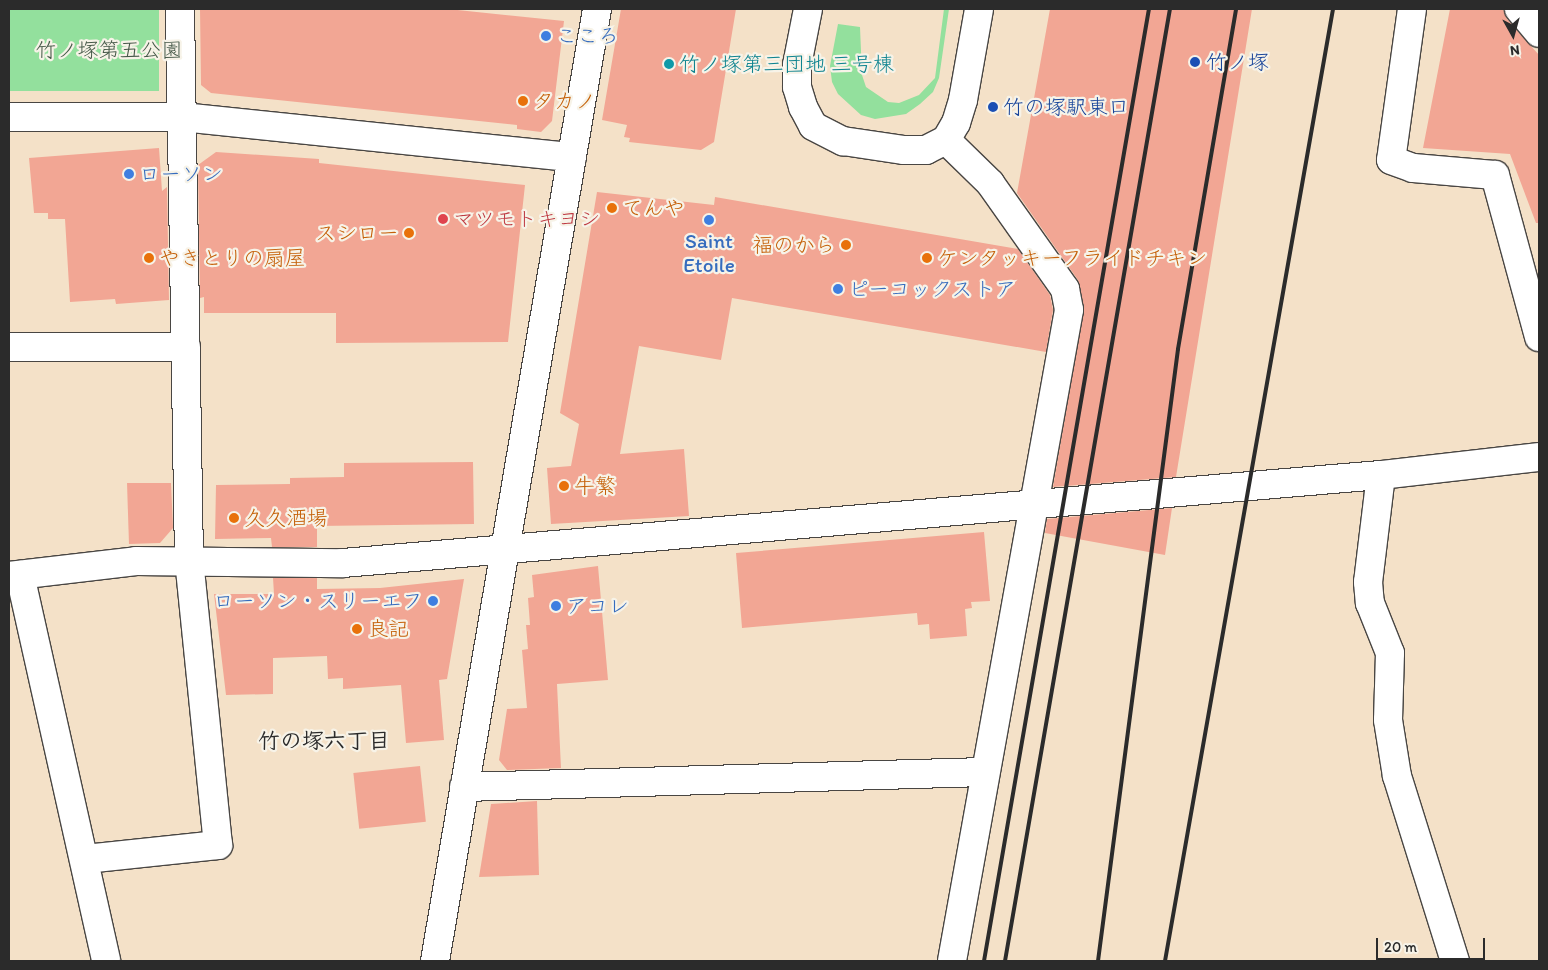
<!DOCTYPE html>
<html>
<head>
<meta charset="utf-8">
<style>
  body { margin:0 }
  #map { position:relative; width:1548px; height:970px; overflow:hidden; background:#f4e1c8; font-family:Itim,"Klee One",sans-serif }
  div>[style] { position:absolute }
  .green>* { inset:0; background:#93e09d; transform-origin:0 0 }
  .building>* { inset:0; background:#f2a694; transform-origin:0 0 }
  .roads { filter:drop-shadow(1px 0 #494643) drop-shadow(-1px 0 #494643) drop-shadow(0 1px #494643) drop-shadow(0 -1px #494643) }
  .minor>* { height:28px; margin:-14px; padding:0 14px; transform-origin:14px; border-radius:14px; background:#fff }
  .rail>* { height:4px; margin:-2px; padding:0 2px; transform-origin:2px; border-radius:2px; background:#2b2b2b }
  .dots>* { width:14px; height:14px; translate:-50% -50%; box-sizing:border-box; border:2px solid #f7f3e8; border-radius:50% }
  span { translate:-50% -50%; white-space:nowrap; text-align:center; line-height:1.15; -webkit-text-stroke:4.5px #f7f3e8; paint-order:stroke }
  .shop-label { font-size:21px; color:#366cbe }
  .left { translate:0 -50%; text-align:left }
  .right { translate:-100% -50%; text-align:right }
  .park-label { font-size:21px; color:#455848 }
  .transit-label { font-size:21px; color:#164399 }
  .culture-label { font-size:21px; color:#0d838f }
  .food-label { font-size:21px; color:#c56008 }
  .health-label { font-size:21px; color:#be3a42 }
  .neighbourhood-label { font-size:22px; color:#2b2b2b; font-weight:700 }
  .frame { position:absolute; inset:0; border:10px solid #2b2b2b; pointer-events:none }
  .north { position:absolute; left:1488px; top:10px; width:50px; height:50px; -webkit-text-stroke:4px #f7f3e8; paint-order:stroke; rotate:173deg; font-size:14px; font-weight:700; line-height:20px; text-align:center; color:#2b2b2b }
  .north::after { content:''; display:block; margin:auto; width:18px; height:22px; background:#2b2b2b; clip-path:polygon(50% 0,100% 100%,50% 72%,0 100%) }
  .scale { position:absolute; left:1376px; top:938px; width:109px; height:22px; box-sizing:border-box; border:2px solid #2b2b2b; border-top:0; padding-left:6px; font-size:15px; line-height:18px; white-space:nowrap; color:#2b2b2b; -webkit-text-stroke:4px #f7f3e8; paint-order:stroke }
</style>
</head>
<body>
<div id="map">
  <div class="green">
    <i style="left:9px;top:9px;width:150px;height:82px"></i>
    <i style="clip-path:polygon(944px 9px,949px 9px,939px 78px,933px 92px,920px 104px,906px 114px,875px 119px,861px 115px,838px 94px,832px 82px,830px 66px,838px 24px,860px 27px,862px 75px,866px 87px,888px 102px,899px 103px,919px 95px,935px 78px)"></i>
  </div>
  <div class="building">
    <i style="clip-path:polygon(200px 9px,448px 9px,564px 21px,552px 121px,541px 132px,517px 129px,517px 125px,211px 93px,201px 85px)"></i>
    <i style="clip-path:polygon(621px 9px,736px 9px,714px 142px,701px 150px,629px 142px,630px 138px,624px 137px,627px 125px,602px 120px)"></i>
    <i style="clip-path:polygon(1050px 9px,1252px 9px,1176px 477px,1053px 487px,1084px 307px,1078px 280px,1017px 193px)"></i>
    <i style="clip-path:polygon(1450px 9px,1503px 9px,1507px 19px,1539px 55px,1539px 223px,1536px 223px,1510px 154px,1423px 148px)"></i>
    <i style="clip-path:polygon(159px 148px,162px 191px,167px 187px,169px 300px,116px 304px,115px 299px,70px 302px,65px 219px,48px 219px,48px 213px,34px 213px,29px 158px)"></i>
    <i style="clip-path:polygon(216px 152px,319px 159px,319px 163px,525px 185px,508px 342px,336px 343px,336px 313px,204px 313px,204px 297px,200px 298px,198px 165px)"></i>
    <i style="clip-path:polygon(597px 192px,714px 205px,715px 197px,1018px 249px,1050px 295px,1053px 310px,1046px 352px,732px 298px,721px 360px,639px 346px,620px 454px,684px 449px,689px 516px,551px 524px,547px 468px,571px 466px,579px 424px,560px 413px)"></i>
    <i style="clip-path:polygon(473px 462px,474px 524px,317px 526px,317px 547px,272px 547px,271px 538px,215px 539px,216px 485px,290px 484px,290px 478px,344px 477px,344px 463px)"></i>
    <i style="clip-path:polygon(127px 483px,171px 483px,173px 528px,160px 543px,129px 544px)"></i>
    <i style="clip-path:polygon(1172px 508px,1165px 555px,1045px 533px,1047px 519px)"></i>
    <i style="clip-path:polygon(984px 532px,990px 601px,971px 602px,972px 608px,965px 609px,967px 636px,930px 639px,929px 624px,918px 625px,917px 613px,742px 628px,736px 553px)"></i>
    <i style="clip-path:polygon(598px 566px,608px 680px,557px 684px,561px 768px,507px 770px,499px 760px,507px 709px,527px 708px,522px 650px,528px 649px,526px 625px,530px 625px,528px 598px,534px 597px,532px 575px)"></i>
    <i style="clip-path:polygon(273px 578px,317px 578px,317px 589px,380px 588px,464px 579px,447px 679px,439px 680px,444px 740px,406px 743px,401px 685px,343px 689px,343px 678px,328px 679px,327px 656px,273px 658px,273px 694px,226px 695px,214px 594px,274px 594px)"></i>
    <i style="left:420px;top:766px;width:56px;height:67px;rotate:84deg"></i>
    <i style="clip-path:polygon(537px 801px,539px 875px,479px 877px,491px 804px)"></i>
  </div>
  <div class="roads">
    <div class="minor">
      <i style="left:808px;top:9px;width:57px;rotate:101.1deg"></i>
      <i style="left:797px;top:65px;width:22px;rotate:90deg"></i>
      <i style="left:797px;top:87px;width:21px;rotate:73deg"></i>
      <i style="left:803px;top:107px;width:21px;rotate:62deg"></i>
      <i style="left:813px;top:126px;width:34px;rotate:27deg"></i>
      <i style="left:843px;top:141px;width:62px;rotate:8.4deg"></i>
      <i style="left:904px;top:150px;width:22px"></i>
      <i style="left:926px;top:150px;width:22px;rotate:-27deg"></i>
      <i style="left:946px;top:140px;width:20px;rotate:-60deg"></i>
      <i style="left:956px;top:123px;width:24px;rotate:-73deg"></i>
      <i style="left:963px;top:100px;width:92px;rotate:-80deg"></i>
      <i style="left:1412px;top:9px;width:152px;rotate:97.9deg"></i>
      <i style="left:1391px;top:160px;width:23px;rotate:20deg"></i>
      <i style="left:1413px;top:168px;width:82px;rotate:4.9deg"></i>
      <i style="left:1495px;top:175px;width:168px;rotate:74.8deg"></i>
      <i style="left:1519px;top:9px;width:31px;rotate:50deg"></i>
      <i style="left:9px;top:117px;width:173px"></i>
      <i style="left:182px;top:117px;width:392px;rotate:5.9deg"></i>
      <i style="left:946px;top:140px;width:62px;rotate:44.3deg"></i>
      <i style="left:990px;top:183px;width:130px;rotate:54.7deg"></i>
      <i style="left:1065px;top:289px;width:21px;rotate:79deg"></i>
      <i style="left:1069px;top:310px;width:661px;rotate:100.19deg"></i>
      <i style="left:9px;top:347px;width:177px"></i>
      <i style="left:1381px;top:475px;width:108px;rotate:96.9deg"></i>
      <i style="left:1368px;top:582px;width:21px;rotate:85deg"></i>
      <i style="left:1370px;top:603px;width:54px;rotate:68.2deg"></i>
      <i style="left:1390px;top:653px;width:67px;rotate:91.7deg"></i>
      <i style="left:1388px;top:720px;width:57px;rotate:80.9deg"></i>
      <i style="left:1397px;top:776px;width:194px;rotate:72.6deg"></i>
      <i style="left:20px;top:575px;width:395px;rotate:77.4deg"></i>
      <i style="left:9px;top:576px;width:128px;rotate:-6.7deg"></i>
      <i style="left:136px;top:561px;width:207px;rotate:0.6deg"></i>
      <i style="left:343px;top:563px;width:1042px;rotate:-4.85deg"></i>
      <i style="left:1381px;top:475px;width:159px;rotate:-6.5deg"></i>
      <i style="left:464px;top:787px;width:521px;rotate:-1.65deg"></i>
      <i style="left:85px;top:859px;width:134px;rotate:-6deg"></i>
      <i style="left:218px;top:845px;width:287px;rotate:-95.8deg"></i>
      <i style="left:189px;top:559px;width:550px;rotate:-90.94deg"></i>
      <i style="left:435px;top:961px;width:966px;rotate:-80.34deg"></i>
    </div>
  </div>
  <div class="rail">
    <i style="left:984px;top:961px;width:966px;rotate:-80.17deg"></i>
    <i style="left:1005px;top:961px;width:966px;rotate:-80.17deg"></i>
    <i style="left:1098px;top:961px;width:617px;rotate:-82.55deg"></i>
    <i style="left:1178px;top:349px;width:345px;rotate:-80.3deg"></i>
    <i style="left:1165px;top:961px;width:967px;rotate:-79.99deg"></i>
  </div>
  <div class="dots">
    <i style="left:546px;top:36px;background:#3f7fe0"></i>
    <i style="left:1195px;top:62px;background:#1a4fb4"></i>
    <i style="left:669px;top:64px;background:#0f9aa8"></i>
    <i style="left:523px;top:101px;background:#e8710a"></i>
    <i style="left:993px;top:107px;background:#1a4fb4"></i>
    <i style="left:129px;top:174px;background:#3f7fe0"></i>
    <i style="left:612px;top:208px;background:#e8710a"></i>
    <i style="left:443px;top:219px;background:#e0444e"></i>
    <i style="left:709px;top:220px;background:#3f7fe0"></i>
    <i style="left:409px;top:233px;background:#e8710a"></i>
    <i style="left:846px;top:245px;background:#e8710a"></i>
    <i style="left:149px;top:258px;background:#e8710a"></i>
    <i style="left:927px;top:258px;background:#e8710a"></i>
    <i style="left:838px;top:289px;background:#3f7fe0"></i>
    <i style="left:564px;top:486px;background:#e8710a"></i>
    <i style="left:234px;top:518px;background:#e8710a"></i>
    <i style="left:433px;top:601px;background:#3f7fe0"></i>
    <i style="left:556px;top:606px;background:#3f7fe0"></i>
    <i style="left:357px;top:629px;background:#e8710a"></i>
  </div>
  <div class="shop-label">
    <span class="left" style="left:556px;top:36px">こころ</span>
    <span class="left" style="left:139px;top:174px">ローソン</span>
    <span style="left:709px;top:253px">Saint<br>Etoile</span>
    <span class="left" style="left:848px;top:289px">ピーコックストア</span>
    <span class="right" style="left:423px;top:601px">ローソン・スリーエフ</span>
    <span class="left" style="left:566px;top:606px">アコレ</span>
  </div>
  <div class="park-label">
    <span style="left:109px;top:50px">竹ノ塚第五公園</span>
  </div>
  <div class="transit-label">
    <span class="left" style="left:1206px;top:62px">竹ノ塚</span>
    <span class="left" style="left:1003px;top:107px">竹の塚駅東口</span>
  </div>
  <div class="culture-label">
    <span class="left" style="left:679px;top:64px">竹ノ塚第三団地 三号棟</span>
  </div>
  <div class="food-label">
    <span class="left" style="left:533px;top:101px">タカノ</span>
    <span class="left" style="left:622px;top:208px">てんや</span>
    <span class="right" style="left:399px;top:233px">スシロー</span>
    <span class="right" style="left:836px;top:245px">福のから</span>
    <span class="left" style="left:159px;top:258px">やきとりの扇屋</span>
    <span class="left" style="left:937px;top:258px">ケンタッキーフライドチキン</span>
    <span class="left" style="left:574px;top:486px">牛繁</span>
    <span class="left" style="left:244px;top:518px">久久酒場</span>
    <span class="left" style="left:367px;top:629px">良記</span>
  </div>
  <div class="health-label">
    <span class="left" style="left:453px;top:219px">マツモトキヨシ</span>
  </div>
  <div class="neighbourhood-label">
    <span style="left:324px;top:741px">竹の塚六丁目</span>
  </div>
  <div class="frame"></div>
  <div class="north">N</div>
  <div class="scale">20 m</div>
</div>
</body>
</html>
